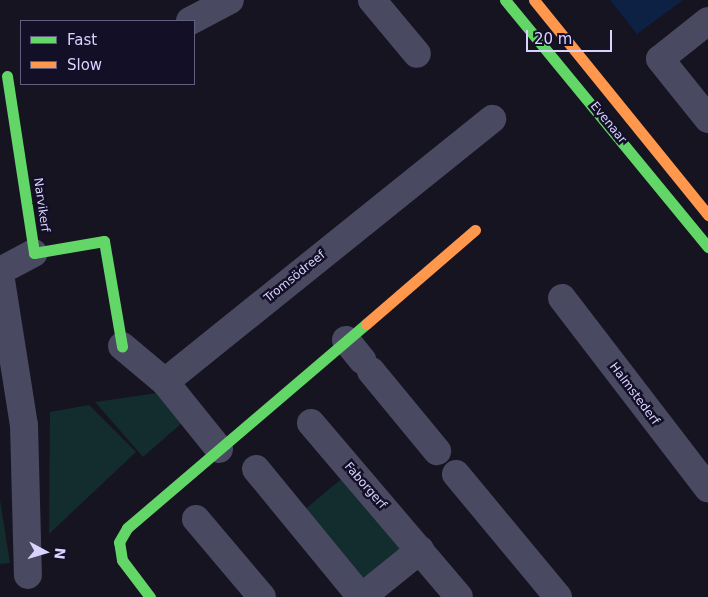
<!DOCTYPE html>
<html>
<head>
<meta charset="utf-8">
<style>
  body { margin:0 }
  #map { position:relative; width:708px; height:597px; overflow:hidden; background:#161421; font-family:"DejaVu Sans",sans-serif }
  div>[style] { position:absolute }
  .green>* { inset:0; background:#132c2d; transform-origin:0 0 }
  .water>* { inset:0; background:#0d2144 }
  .street>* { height:28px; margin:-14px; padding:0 14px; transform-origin:14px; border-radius:14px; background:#4a4962 }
  .fast>* { height:11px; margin:-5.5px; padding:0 5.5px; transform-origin:5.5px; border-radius:5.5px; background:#63d668 }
  .slow>* { height:11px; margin:-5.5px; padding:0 5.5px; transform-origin:5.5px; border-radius:5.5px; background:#ff974d }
  span { translate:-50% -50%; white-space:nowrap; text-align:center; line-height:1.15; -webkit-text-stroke:5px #130f26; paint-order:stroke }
  .street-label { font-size:12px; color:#d9d4ff }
  .legend { position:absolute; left:20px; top:20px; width:175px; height:65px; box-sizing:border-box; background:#130f26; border:1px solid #625e7d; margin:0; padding:6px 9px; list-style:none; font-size:15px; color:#d9d4ff }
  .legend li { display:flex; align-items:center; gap:10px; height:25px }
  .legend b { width:25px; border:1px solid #625e7d }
  .north { position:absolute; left:20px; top:527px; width:50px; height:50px; -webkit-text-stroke:4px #130f26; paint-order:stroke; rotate:96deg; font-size:14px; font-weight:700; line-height:20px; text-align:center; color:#d9d4ff }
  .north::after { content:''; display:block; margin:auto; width:18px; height:22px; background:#d9d4ff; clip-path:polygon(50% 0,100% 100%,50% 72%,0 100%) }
  .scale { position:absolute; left:526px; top:30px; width:86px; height:22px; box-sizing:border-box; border:2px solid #d9d4ff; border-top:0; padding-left:6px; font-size:15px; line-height:18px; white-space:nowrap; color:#d9d4ff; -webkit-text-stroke:4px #130f26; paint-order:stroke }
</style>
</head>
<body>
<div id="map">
  <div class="green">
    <i style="clip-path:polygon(157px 393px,182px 423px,143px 457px,95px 402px)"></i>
    <i style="clip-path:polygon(89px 405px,136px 452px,49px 534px,50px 412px)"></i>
    <i style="left:346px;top:475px;width:97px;height:60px;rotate:50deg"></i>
    <i style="clip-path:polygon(0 500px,10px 563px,0 564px)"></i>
  </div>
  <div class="water">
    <i style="clip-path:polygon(610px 0,683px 0,637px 34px)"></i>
  </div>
  <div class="street">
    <i style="left:372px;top:0;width:70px;rotate:50.2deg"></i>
    <i style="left:190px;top:21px;width:45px;rotate:-27.7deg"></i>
    <i style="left:708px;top:21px;width:61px;rotate:141.6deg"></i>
    <i style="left:660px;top:59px;width:77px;rotate:51.3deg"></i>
    <i style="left:0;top:271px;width:38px;rotate:-28deg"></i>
    <i style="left:0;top:274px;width:153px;rotate:81deg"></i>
    <i style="left:24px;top:425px;width:150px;rotate:88.5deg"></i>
    <i style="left:562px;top:298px;width:240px;rotate:52.5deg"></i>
    <i style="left:346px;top:340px;width:26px;rotate:51deg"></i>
    <i style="left:122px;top:346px;width:56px;rotate:39.9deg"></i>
    <i style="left:371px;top:371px;width:104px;rotate:50.5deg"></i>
    <i style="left:311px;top:423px;width:228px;rotate:49.6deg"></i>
    <i style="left:219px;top:449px;width:86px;rotate:-128.9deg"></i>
    <i style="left:165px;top:382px;width:420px;rotate:-38.8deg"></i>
    <i style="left:256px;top:469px;width:166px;rotate:50.6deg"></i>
    <i style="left:456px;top:474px;width:160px;rotate:50.3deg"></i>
    <i style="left:196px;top:519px;width:102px;rotate:49.8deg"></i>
    <i style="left:362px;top:597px;width:75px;rotate:-39deg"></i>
  </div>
  <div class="fast">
    <i style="left:505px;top:0;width:320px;rotate:50.6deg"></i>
    <i style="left:7px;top:76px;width:179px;rotate:81.3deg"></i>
    <i style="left:34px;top:253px;width:71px;rotate:-9.7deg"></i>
    <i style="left:104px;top:241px;width:107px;rotate:80.3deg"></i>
    <i style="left:150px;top:597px;width:46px;rotate:-127.1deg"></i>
    <i style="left:122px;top:560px;width:18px;rotate:-99deg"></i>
    <i style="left:119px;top:542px;width:16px;rotate:-60deg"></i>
    <i style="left:127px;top:528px;width:314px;rotate:-40.5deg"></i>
  </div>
  <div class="slow">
    <i style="left:534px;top:0;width:277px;rotate:51deg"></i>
    <i style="left:366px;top:324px;width:144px;rotate:-40.8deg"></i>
  </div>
  <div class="street-label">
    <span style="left:608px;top:123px;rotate:51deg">Evenaar</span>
    <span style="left:41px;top:205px;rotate:82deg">Narvikerf</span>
    <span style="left:295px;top:277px;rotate:-39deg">Tromsödreef</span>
    <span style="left:634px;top:394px;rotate:53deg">Halmstederf</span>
    <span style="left:365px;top:486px;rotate:49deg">Faborgerf</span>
  </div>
  <ul class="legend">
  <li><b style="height:6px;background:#63d668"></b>Fast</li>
  <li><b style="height:6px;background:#ff974d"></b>Slow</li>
  </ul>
  <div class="north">N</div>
  <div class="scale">20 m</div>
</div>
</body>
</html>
